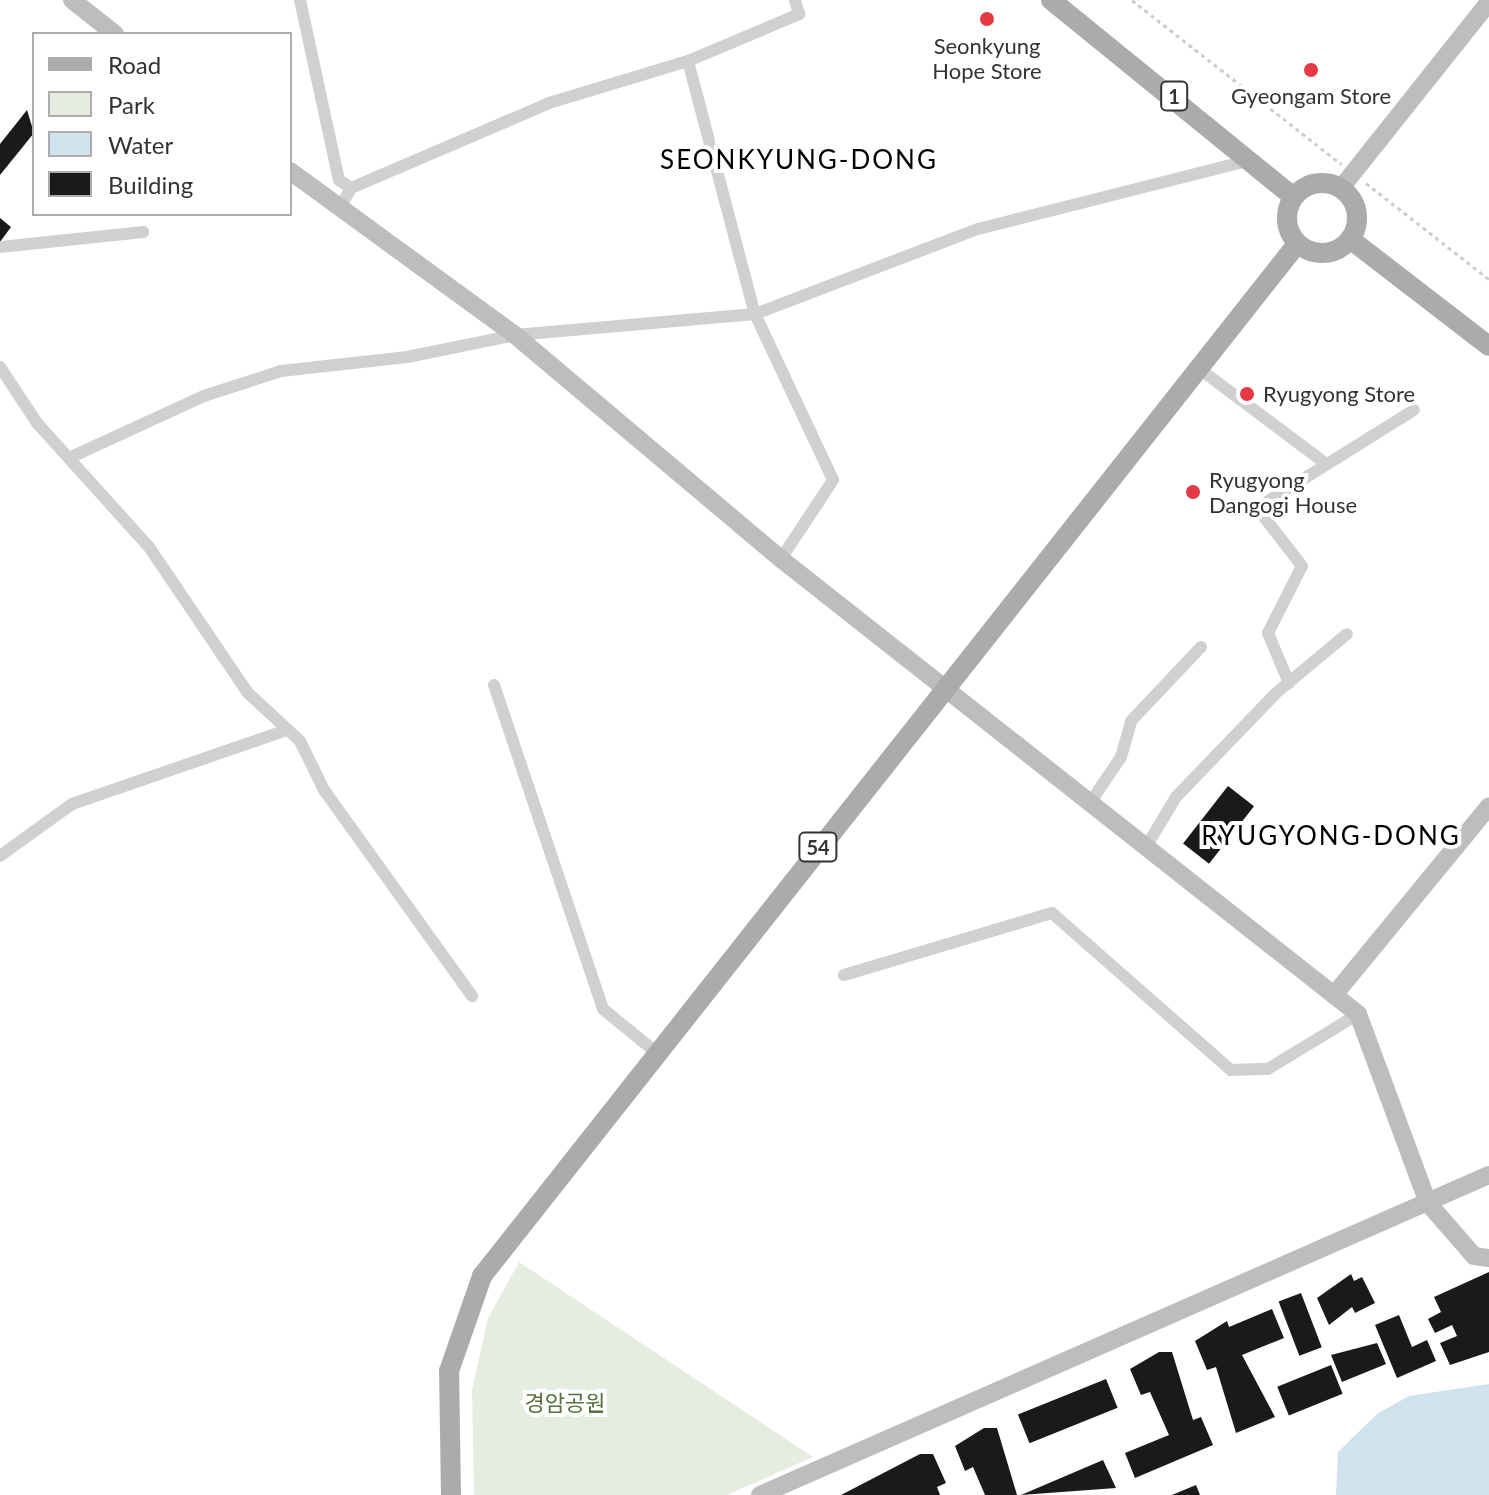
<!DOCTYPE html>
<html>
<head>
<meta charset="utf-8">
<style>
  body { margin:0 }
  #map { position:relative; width:1489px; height:1495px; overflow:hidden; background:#fff; font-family:Lato,"Noto Sans KR",sans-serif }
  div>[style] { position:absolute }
  .green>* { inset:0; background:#e6ecdf }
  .water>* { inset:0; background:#cfe2ee }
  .building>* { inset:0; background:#1a1a1a; transform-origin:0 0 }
  .path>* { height:3px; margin-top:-1.5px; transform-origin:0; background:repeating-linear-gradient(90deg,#cdcdcd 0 4px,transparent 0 8px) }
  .street>* { height:12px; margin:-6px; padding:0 6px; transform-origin:6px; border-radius:6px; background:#d0d0d0 }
  .secondary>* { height:18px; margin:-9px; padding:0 9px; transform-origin:9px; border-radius:9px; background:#bdbdbd }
  .primary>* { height:20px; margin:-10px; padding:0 10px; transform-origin:10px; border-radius:10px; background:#ababab }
  .primary>.ring { margin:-10px; padding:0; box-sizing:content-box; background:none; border:20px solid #ababab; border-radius:50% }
  .dots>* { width:22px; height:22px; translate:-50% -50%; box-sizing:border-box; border:4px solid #fff; border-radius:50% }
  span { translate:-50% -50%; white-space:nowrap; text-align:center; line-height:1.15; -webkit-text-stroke:8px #fff; paint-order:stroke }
  .shield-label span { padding:2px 6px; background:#fff; border:2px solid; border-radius:6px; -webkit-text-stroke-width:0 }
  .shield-label { font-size:20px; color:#333; font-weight:700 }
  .poi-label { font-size:22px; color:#333 }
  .left { translate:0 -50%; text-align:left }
  .park-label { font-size:22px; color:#56703f }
  .quarter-label { font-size:26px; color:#000; letter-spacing:2px }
  .legend { position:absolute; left:32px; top:32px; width:260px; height:184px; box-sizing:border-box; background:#fff; border:2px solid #adadad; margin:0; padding:10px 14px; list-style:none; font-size:24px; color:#333 }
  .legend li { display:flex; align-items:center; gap:16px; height:40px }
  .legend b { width:40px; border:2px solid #adadad }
</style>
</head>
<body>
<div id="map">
  <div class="green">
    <i style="clip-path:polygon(519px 1262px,813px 1457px,727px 1495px,474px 1495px,472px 1390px,488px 1318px)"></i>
  </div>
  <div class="water">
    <i style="clip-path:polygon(1489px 1384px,1489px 1495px,1336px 1495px,1338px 1452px,1377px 1414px,1409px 1396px)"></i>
  </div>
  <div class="building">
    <i style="clip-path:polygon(27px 110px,34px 133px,0 175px,0 144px)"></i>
    <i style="clip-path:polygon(0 218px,11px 227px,0 242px)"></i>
    <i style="left:1228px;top:786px;width:33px;height:73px;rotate:38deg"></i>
    <i style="clip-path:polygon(1489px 1272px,1489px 1352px,1450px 1365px,1440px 1343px,1457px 1336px,1452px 1325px,1435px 1333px,1428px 1319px,1441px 1312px,1434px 1297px)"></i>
    <i style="clip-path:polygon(1351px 1274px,1354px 1281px,1362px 1277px,1375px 1303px,1355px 1313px,1352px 1307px,1329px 1325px,1317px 1298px)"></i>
    <i style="left:1301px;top:1293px;width:58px;height:24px;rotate:69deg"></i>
    <i style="clip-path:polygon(1272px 1309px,1284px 1338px,1242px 1355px,1275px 1417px,1236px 1433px,1216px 1367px,1207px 1370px,1195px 1341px,1227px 1321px,1229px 1327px)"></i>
    <i style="clip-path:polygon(1399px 1315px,1412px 1347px,1427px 1340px,1436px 1361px,1397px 1378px,1375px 1325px)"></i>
    <i style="clip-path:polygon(1377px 1343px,1386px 1364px,1342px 1382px,1331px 1355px)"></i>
    <i style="clip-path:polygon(1159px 1352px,1172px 1352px,1193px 1420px,1201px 1417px,1213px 1445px,1135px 1478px,1125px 1453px,1169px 1435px,1150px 1392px,1141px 1395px,1130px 1369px)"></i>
    <i style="left:1331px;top:1365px;width:31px;height:58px;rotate:68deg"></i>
    <i style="left:1106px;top:1379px;width:31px;height:95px;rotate:68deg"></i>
    <i style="clip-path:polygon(984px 1428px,997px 1428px,1017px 1495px,985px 1495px,973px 1467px,965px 1471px,955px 1446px)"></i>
    <i style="clip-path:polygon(920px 1454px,933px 1454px,946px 1483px,937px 1487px,940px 1495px,841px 1495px)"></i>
    <i style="clip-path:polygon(1103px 1460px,1116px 1488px,1021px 1495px)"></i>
    <i style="clip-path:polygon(1196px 1485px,1200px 1495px,1172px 1495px)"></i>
  </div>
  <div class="path">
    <i style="left:1132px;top:0;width:266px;rotate:38.1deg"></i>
    <i style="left:1366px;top:183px;width:156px;rotate:38deg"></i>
  </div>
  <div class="street">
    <i style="left:300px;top:0;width:184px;rotate:77.8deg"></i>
    <i style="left:339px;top:180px;width:14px;rotate:34deg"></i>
    <i style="left:688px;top:61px;width:262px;rotate:75.2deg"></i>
    <i style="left:755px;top:314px;width:183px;rotate:64.8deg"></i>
    <i style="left:833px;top:480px;width:95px;rotate:123.4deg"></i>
    <i style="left:339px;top:209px;width:24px;rotate:-60deg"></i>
    <i style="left:351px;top:188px;width:215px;rotate:-23.2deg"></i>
    <i style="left:549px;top:103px;width:145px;rotate:-16.8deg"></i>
    <i style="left:688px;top:61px;width:121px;rotate:-22.9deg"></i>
    <i style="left:799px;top:14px;width:15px;rotate:-106deg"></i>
    <i style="left:0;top:247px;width:144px;rotate:-6deg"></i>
    <i style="left:0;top:367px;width:67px;rotate:56.5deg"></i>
    <i style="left:37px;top:423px;width:167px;rotate:47.9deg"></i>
    <i style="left:149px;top:547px;width:175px;rotate:55.9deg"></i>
    <i style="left:247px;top:692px;width:72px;rotate:42.8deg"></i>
    <i style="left:300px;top:741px;width:55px;rotate:63.9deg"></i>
    <i style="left:324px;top:790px;width:254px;rotate:54.3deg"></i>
    <i style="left:1197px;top:367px;width:161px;rotate:36.9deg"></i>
    <i style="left:69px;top:458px;width:149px;rotate:-24.7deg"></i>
    <i style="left:204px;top:396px;width:81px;rotate:-18deg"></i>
    <i style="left:281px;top:371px;width:127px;rotate:-6.3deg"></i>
    <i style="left:407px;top:357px;width:110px;rotate:-11.5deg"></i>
    <i style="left:515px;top:335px;width:241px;rotate:-5deg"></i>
    <i style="left:755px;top:314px;width:239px;rotate:-20.9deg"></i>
    <i style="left:978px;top:229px;width:282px;rotate:-14.2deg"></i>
    <i style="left:1289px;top:683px;width:54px;rotate:-112.8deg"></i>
    <i style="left:1268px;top:633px;width:75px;rotate:-63.1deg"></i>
    <i style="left:1302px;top:566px;width:73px;rotate:-127.8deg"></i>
    <i style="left:1257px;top:508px;width:185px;rotate:-32deg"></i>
    <i style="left:494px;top:685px;width:342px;rotate:71.4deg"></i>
    <i style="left:603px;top:1009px;width:70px;rotate:39.2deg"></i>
    <i style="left:1090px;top:803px;width:55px;rotate:-56deg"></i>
    <i style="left:1121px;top:757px;width:37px;rotate:-74deg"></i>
    <i style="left:1131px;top:721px;width:102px;rotate:-46.6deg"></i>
    <i style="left:1146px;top:847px;width:58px;rotate:-59deg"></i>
    <i style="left:1176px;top:797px;width:144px;rotate:-46.1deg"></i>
    <i style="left:1276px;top:693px;width:92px;rotate:-39.7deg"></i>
    <i style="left:0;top:856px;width:89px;rotate:-35.8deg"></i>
    <i style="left:72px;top:804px;width:227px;rotate:-19deg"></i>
    <i style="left:844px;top:975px;width:217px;rotate:-16.6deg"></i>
    <i style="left:1052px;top:913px;width:238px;rotate:41.3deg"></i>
    <i style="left:1231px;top:1070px;width:37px;rotate:-2deg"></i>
    <i style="left:1268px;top:1069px;width:105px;rotate:-31.4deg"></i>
  </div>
  <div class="secondary">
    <i style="left:72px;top:0;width:55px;rotate:38.3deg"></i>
    <i style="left:290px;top:171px;width:278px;rotate:36.1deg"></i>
    <i style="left:515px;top:335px;width:348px;rotate:40.1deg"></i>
    <i style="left:781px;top:559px;width:735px;rotate:38.26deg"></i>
    <i style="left:1358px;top:1014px;width:202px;rotate:69.7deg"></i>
    <i style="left:1428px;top:1203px;width:70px;rotate:49deg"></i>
    <i style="left:1474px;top:1256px;width:15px;rotate:8deg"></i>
    <i style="left:1341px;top:188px;width:238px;rotate:-51.5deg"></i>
    <i style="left:1334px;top:995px;width:244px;rotate:-50.6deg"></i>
    <i style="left:760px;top:1495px;width:796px;rotate:-23.7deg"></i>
  </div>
  <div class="primary">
    <i style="left:1051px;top:0;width:312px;rotate:39.1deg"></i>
    <i class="ring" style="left:1287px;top:183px;width:50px;height:50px"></i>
    <i style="left:1350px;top:239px;width:175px;rotate:37.6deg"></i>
    <i style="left:451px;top:1495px;width:124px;rotate:-90.9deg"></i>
    <i style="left:449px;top:1371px;width:101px;rotate:-70.8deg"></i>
    <i style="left:482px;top:1276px;width:1315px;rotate:-51.7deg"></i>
  </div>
  <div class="dots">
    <i style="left:987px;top:19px;background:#e63946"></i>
    <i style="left:1311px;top:70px;background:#e63946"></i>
    <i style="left:1247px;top:394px;background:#e63946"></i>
    <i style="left:1193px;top:492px;background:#e63946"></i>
  </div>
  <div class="shield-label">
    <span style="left:1174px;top:96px">1</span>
    <span style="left:818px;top:847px">54</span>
  </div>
  <div class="poi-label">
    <span style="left:987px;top:58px">Seonkyung<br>Hope Store</span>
    <span style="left:1311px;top:96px">Gyeongam Store</span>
    <span class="left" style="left:1263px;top:394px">Ryugyong Store</span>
    <span class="left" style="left:1209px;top:492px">Ryugyong<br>Dangogi House</span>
  </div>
  <div class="park-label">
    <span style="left:565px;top:1403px">경암공원</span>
  </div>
  <div class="quarter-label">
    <span style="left:799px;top:160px">SEONKYUNG-DONG</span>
    <span style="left:1331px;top:836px">RYUGYONG-DONG</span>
  </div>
  <ul class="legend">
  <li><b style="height:10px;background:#ababab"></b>Road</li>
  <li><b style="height:22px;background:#e6ecdf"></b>Park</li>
  <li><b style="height:22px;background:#cfe2ee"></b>Water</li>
  <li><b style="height:22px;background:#1a1a1a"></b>Building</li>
  </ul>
</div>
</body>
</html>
